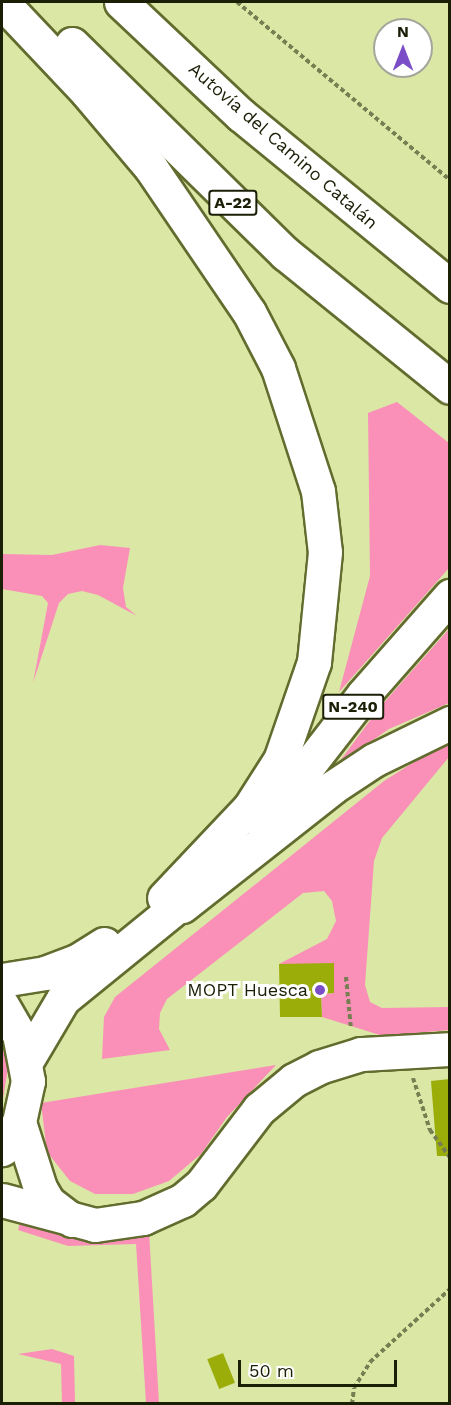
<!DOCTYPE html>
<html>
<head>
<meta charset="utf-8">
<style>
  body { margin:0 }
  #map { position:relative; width:451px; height:1405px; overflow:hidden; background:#dae7a5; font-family:"Work Sans",sans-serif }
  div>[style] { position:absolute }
  .green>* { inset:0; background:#fa90b8 }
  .building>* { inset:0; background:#9bad09; transform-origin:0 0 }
  .path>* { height:4px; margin-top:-2px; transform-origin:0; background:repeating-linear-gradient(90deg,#767e52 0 4.5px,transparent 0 7.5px) }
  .roads { filter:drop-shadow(2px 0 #626c2e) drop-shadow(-2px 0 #626c2e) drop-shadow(0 2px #626c2e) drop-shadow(0 -2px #626c2e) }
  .secondary>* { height:33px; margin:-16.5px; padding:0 16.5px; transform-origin:16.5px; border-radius:16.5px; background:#fff }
  .highway>* { height:33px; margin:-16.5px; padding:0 16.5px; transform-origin:16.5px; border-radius:16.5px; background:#fff }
  .dots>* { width:16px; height:16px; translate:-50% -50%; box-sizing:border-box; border:3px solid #fff; border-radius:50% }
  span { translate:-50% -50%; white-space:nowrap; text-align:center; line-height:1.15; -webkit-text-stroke:6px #fff; paint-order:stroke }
  .shield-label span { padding:2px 4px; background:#fff; border:2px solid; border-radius:4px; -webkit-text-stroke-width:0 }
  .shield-label { font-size:16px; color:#1b1f06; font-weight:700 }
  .street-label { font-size:18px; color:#1b1f06 }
  .poi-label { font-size:18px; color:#1b1f06 }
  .right { translate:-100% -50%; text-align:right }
  .frame { position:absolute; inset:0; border:3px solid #1b1f06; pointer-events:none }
  .north { position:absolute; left:373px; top:18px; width:60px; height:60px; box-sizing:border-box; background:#fff; border:2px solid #a4a59b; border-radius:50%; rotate:0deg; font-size:16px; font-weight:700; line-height:24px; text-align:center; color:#1b1f06 }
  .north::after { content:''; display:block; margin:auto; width:21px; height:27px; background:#7b4ec7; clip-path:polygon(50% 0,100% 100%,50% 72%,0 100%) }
  .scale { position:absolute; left:238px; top:1360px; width:159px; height:27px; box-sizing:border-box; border:3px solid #1b1f06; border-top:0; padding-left:8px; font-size:18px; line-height:21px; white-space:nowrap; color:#1b1f06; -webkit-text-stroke:4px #fff; paint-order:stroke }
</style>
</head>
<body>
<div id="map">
  <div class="green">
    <i style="clip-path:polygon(397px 402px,449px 443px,449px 568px,339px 692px,370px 576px,368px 413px)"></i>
    <i style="clip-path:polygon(100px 545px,130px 548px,123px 588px,126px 607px,137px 616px,98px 595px,82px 591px,68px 594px,59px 603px,33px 683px,48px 603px,42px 596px,2px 589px,2px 554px,52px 555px)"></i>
    <i style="clip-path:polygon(449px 629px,449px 703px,389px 729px,337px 765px,380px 707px)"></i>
    <i style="clip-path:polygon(449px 740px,449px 757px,382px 838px,374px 861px,365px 985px,370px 1002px,382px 1008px,449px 1007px,449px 1030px,383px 1036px,322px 1017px,321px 994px,334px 993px,333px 963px,319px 964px,294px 976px,294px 964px,279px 964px,327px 939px,336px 921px,332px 901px,324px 891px,303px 893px,167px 999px,160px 1013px,159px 1029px,170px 1050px,102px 1059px,104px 1017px,115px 997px,384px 781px)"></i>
    <i style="clip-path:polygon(2px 1042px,8px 1068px,2px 1105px)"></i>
    <i style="clip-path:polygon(276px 1065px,227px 1117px,201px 1154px,169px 1181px,133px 1194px,95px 1194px,70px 1181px,47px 1152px,41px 1103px)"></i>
    <i style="clip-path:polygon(21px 1219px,149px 1231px,159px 1403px,146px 1403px,136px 1244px,68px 1246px,18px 1230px)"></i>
    <i style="clip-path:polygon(52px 1349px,74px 1356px,75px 1403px,62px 1403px,61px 1364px,18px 1354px)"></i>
  </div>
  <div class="building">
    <i style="clip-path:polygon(334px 963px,334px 993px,321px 994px,322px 1017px,280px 1017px,279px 964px)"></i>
    <i style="clip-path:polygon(450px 1079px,450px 1156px,437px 1156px,431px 1081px)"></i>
    <i style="left:223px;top:1353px;width:32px;height:17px;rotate:68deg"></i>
  </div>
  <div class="path">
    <i style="left:237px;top:2px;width:278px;rotate:39.9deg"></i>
    <i style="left:346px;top:977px;width:52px;rotate:84.5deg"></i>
    <i style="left:413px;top:1078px;width:55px;rotate:71.9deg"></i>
    <i style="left:430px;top:1130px;width:34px;rotate:54deg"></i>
    <i style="left:352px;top:1404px;width:16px;rotate:-83deg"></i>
    <i style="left:354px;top:1388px;width:31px;rotate:-58deg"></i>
    <i style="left:370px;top:1362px;width:108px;rotate:-42.4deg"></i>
  </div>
  <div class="roads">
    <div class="secondary">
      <i style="left:19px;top:1122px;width:69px;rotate:72.3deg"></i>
      <i style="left:40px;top:1188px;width:16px;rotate:60deg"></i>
      <i style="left:48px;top:1202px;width:30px;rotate:37deg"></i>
      <i style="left:2px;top:1200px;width:96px;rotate:15deg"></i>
      <i style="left:95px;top:1225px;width:49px;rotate:-8.3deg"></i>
      <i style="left:143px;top:1218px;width:44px;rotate:-24.2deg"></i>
      <i style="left:183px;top:1200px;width:23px;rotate:-40deg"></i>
      <i style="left:201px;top:1185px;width:96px;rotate:-52.7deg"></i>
      <i style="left:259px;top:1109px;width:45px;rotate:-39.6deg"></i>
      <i style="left:294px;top:1080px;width:28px;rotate:-27deg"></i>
      <i style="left:319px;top:1067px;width:44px;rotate:-17.2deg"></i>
      <i style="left:361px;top:1054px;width:89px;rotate:-3.2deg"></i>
    </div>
    <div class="highway">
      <i style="left:2px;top:2px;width:124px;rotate:46.6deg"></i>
      <i style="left:87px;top:92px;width:99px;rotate:49.9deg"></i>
      <i style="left:151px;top:168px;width:174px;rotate:55.8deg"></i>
      <i style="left:249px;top:312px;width:63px;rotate:62.6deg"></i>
      <i style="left:278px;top:368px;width:129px;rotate:72deg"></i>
      <i style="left:318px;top:491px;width:61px;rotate:83.5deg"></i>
      <i style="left:325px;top:552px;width:111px;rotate:95.7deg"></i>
      <i style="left:314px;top:662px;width:104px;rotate:109.1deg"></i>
      <i style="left:280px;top:760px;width:56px;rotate:122.6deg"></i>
      <i style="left:250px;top:807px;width:125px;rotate:133.4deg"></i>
      <i style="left:121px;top:2px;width:165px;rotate:43.3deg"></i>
      <i style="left:241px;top:115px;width:270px;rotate:39.3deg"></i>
      <i style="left:72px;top:44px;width:300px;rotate:44.5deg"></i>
      <i style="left:286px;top:254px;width:211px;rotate:39deg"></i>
      <i style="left:263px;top:824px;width:163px;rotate:-52.2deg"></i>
      <i style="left:363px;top:695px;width:132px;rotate:-48.7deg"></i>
      <i style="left:182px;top:906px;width:192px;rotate:-38.2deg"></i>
      <i style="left:333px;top:787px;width:49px;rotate:-33.4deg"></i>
      <i style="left:374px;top:760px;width:85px;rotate:-26deg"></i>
      <i style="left:2px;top:980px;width:44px;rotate:-9.2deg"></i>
      <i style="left:45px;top:973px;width:34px;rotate:-21deg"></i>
      <i style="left:77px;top:961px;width:32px;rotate:-32deg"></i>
      <i style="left:2px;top:1005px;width:34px;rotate:60deg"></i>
      <i style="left:19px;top:1034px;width:48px;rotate:79.2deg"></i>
      <i style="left:28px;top:1081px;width:42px;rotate:102.4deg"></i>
      <i style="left:19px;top:1122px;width:32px;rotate:122deg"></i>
      <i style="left:27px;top:1060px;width:71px;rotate:-59.5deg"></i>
      <i style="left:63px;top:999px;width:173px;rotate:-39.1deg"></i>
    </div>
  </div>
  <div class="dots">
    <i style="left:320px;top:990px;background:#7b4ec7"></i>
  </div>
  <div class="shield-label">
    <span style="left:233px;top:203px">A-22</span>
    <span style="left:353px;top:707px">N-240</span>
  </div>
  <div class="street-label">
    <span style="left:283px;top:146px;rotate:41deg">Autovía del Camino Catalán</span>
  </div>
  <div class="poi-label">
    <span class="right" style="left:308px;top:990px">MOPT Huesca</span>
  </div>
  <div class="frame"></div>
  <div class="north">N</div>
  <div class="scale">50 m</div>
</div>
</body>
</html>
